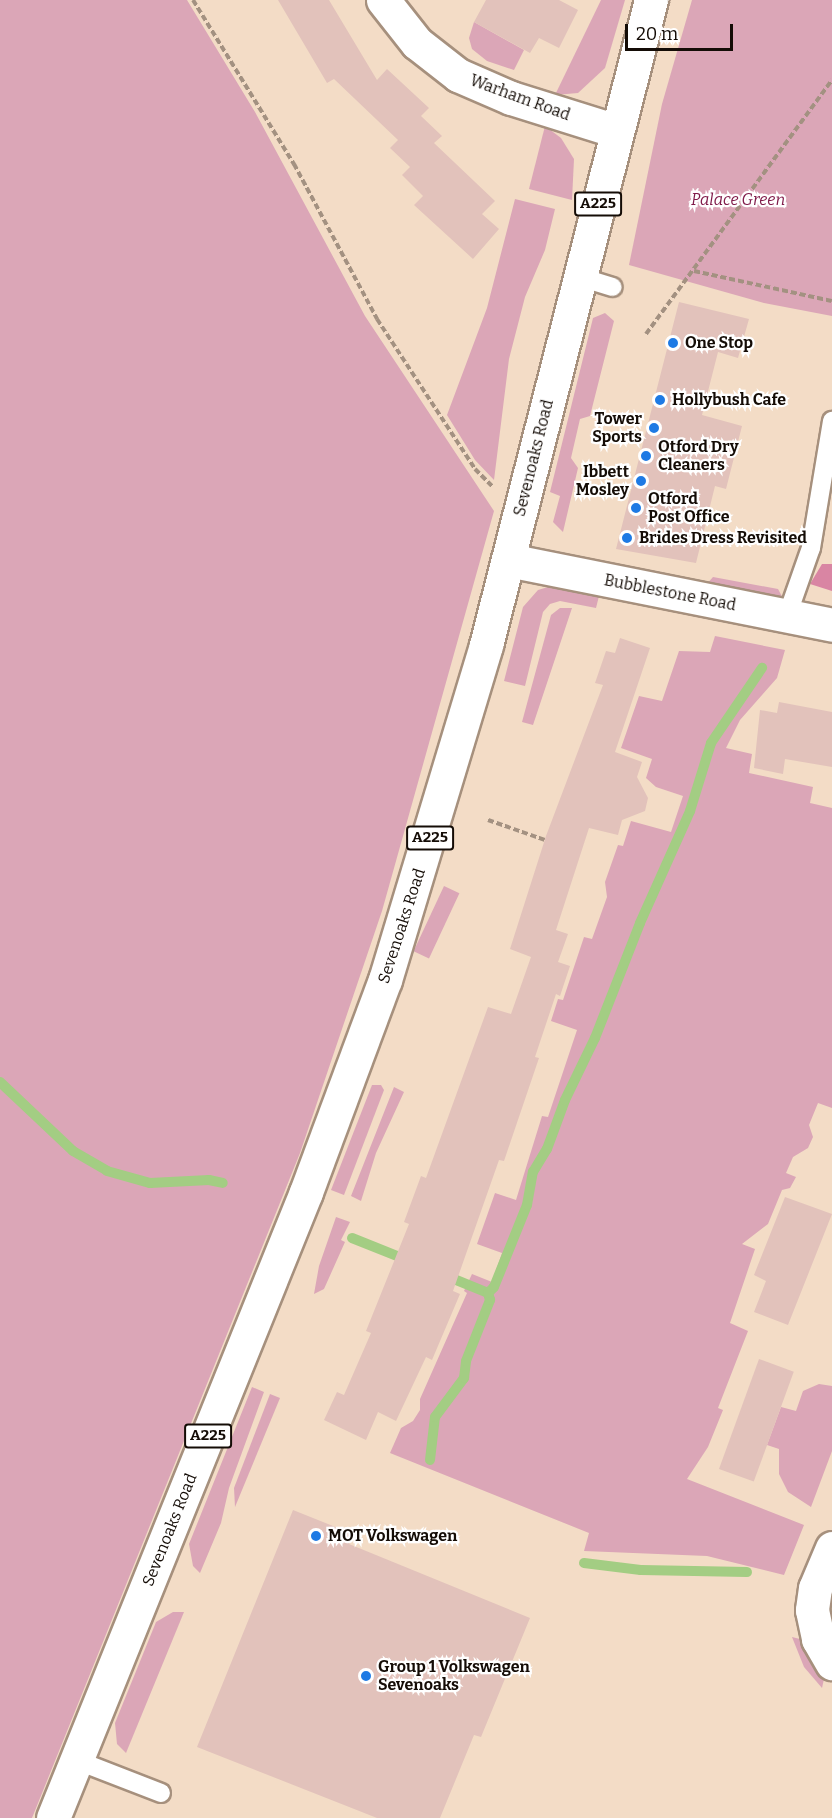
<!DOCTYPE html>
<html>
<head>
<meta charset="utf-8">
<style>
  body { margin:0 }
  #map { position:relative; width:832px; height:1818px; overflow:hidden; background:#f3dcc6; font-family:Bitter,serif }
  div>[style] { position:absolute }
  .green>* { inset:0; background:#dba6b7; transform-origin:0 0 }
  .forest>* { inset:0; background:#d985a3 }
  .stream>* { height:10px; margin:-5px; padding:0 5px; transform-origin:5px; border-radius:5px; background:#a3cd83 }
  .building>* { inset:0; background:#e2c2bb; transform-origin:0 0 }
  .path>* { height:4px; margin-top:-2px; transform-origin:0; background:repeating-linear-gradient(90deg,#a39181 0 6px,transparent 0 9px) }
  .roads { filter:drop-shadow(2px 0 #a6907d) drop-shadow(-2px 0 #a6907d) drop-shadow(0 2px #a6907d) drop-shadow(0 -2px #a6907d) }
  .service>* { height:18px; margin:-9px; padding:0 9px; transform-origin:9px; border-radius:9px; background:#fff }
  .minor>* { height:33px; margin:-16.5px; padding:0 16.5px; transform-origin:16.5px; border-radius:16.5px; background:#fff }
  .primary>* { height:33px; margin:-16.5px; padding:0 16.5px; transform-origin:16.5px; border-radius:16.5px; background:#fff }
  .dots>* { width:16px; height:16px; translate:-50% -50%; box-sizing:border-box; border:3px solid #fff; border-radius:50% }
  span { translate:-50% -50%; white-space:nowrap; text-align:center; line-height:1.15; -webkit-text-stroke:4.5px #fff; paint-order:stroke }
  .shield-label span { padding:2px 4px; background:#fff; border:2px solid; border-radius:4px; -webkit-text-stroke-width:0 }
  .shield-label { font-size:15px; color:#140c06; font-weight:700 }
  .street-label { font-size:16px; color:#140c06 }
  .park-label { font-size:16px; color:#801c4b; font-style:italic }
  .poi-label { font-size:16px; color:#140c06; font-weight:700 }
  .left { translate:0 -50%; text-align:left }
  .right { translate:-100% -50%; text-align:right }
  .scale { position:absolute; left:625px; top:24px; width:108px; height:27px; box-sizing:border-box; border:3px solid #140c06; border-top:0; padding-left:8px; font-size:18px; line-height:21px; white-space:nowrap; color:#140c06; -webkit-text-stroke:4px #fff; paint-order:stroke }
</style>
</head>
<body>
<div id="map">
  <div class="green">
    <i style="clip-path:polygon(0 0,187px 0,255px 112px,365px 316px,494px 511px,382px 911px,300px 1153px,32px 1818px,0 1818px)"></i>
    <i style="clip-path:polygon(601px 0,625px 0,605px 68px,578px 93px,555px 95px)"></i>
    <i style="clip-path:polygon(692px 0,832px 0,832px 316px,764px 303px,629px 265px,662px 104px)"></i>
    <i style="clip-path:polygon(474px 22px,524px 50px,514px 70px,487px 61px,472px 49px,469px 38px)"></i>
    <i style="clip-path:polygon(545px 126px,561px 138px,574px 159px,572px 200px,529px 189px)"></i>
    <i style="clip-path:polygon(515px 199px,555px 209px,545px 250px,525px 297px,509px 359px,494px 480px,475px 460px,447px 415px,487px 308px)"></i>
    <i style="clip-path:polygon(605px 313px,614px 321px,590px 416px,580px 419px,571px 458px,578px 468px,563px 532px,553px 522px,560px 496px,550px 492px,593px 318px)"></i>
    <i style="clip-path:polygon(713px 577px,778px 589px,785px 602px,706px 585px)"></i>
    <i style="clip-path:polygon(548px 587px,599px 596px,596px 608px,560px 601px,550px 604px,543px 612px,525px 686px,504px 681px,523px 607px,538px 590px)"></i>
    <i style="clip-path:polygon(560px 608px,572px 608px,533px 725px,522px 722px,551px 615px)"></i>
    <i style="clip-path:polygon(715px 636px,785px 650px,777px 678px,740px 720px,726px 748px,752px 754px,749px 773px,813px 787px,810px 803px,832px 808px,832px 1108px,818px 1103px,809px 1125px,813px 1137px,808px 1148px,793px 1157px,786px 1173px,796px 1177px,790px 1188px,782px 1190px,768px 1224px,742px 1244px,755px 1249px,730px 1323px,748px 1331px,718px 1408px,723px 1410px,708px 1447px,687px 1479px,804px 1525px,784px 1575px,707px 1556px,584px 1551px,589px 1533px,390px 1453px,401px 1428px,413px 1421px,420px 1410px,420px 1399px,467px 1293px,464px 1291px,472px 1274px,492px 1282px,502px 1253px,477px 1244px,495px 1193px,516px 1200px,542px 1116px,548px 1117px,577px 1030px,551px 1021px,558px 999px,563px 1000px,584px 937px,592px 939px,607px 897px,605px 882px,618px 845px,623px 846px,631px 821px,671px 832px,683px 796px,656px 787px,646px 778px,652px 759px,621px 748px,639px 696px,662px 701px,679px 651px,710px 652px)"></i>
    <i style="left:444px;top:886px;width:17px;height:72px;rotate:25deg"></i>
    <i style="clip-path:polygon(372px 1085px,381px 1085px,384px 1090px,344px 1195px,331px 1190px)"></i>
    <i style="clip-path:polygon(394px 1087px,404px 1092px,376px 1153px,361px 1201px,351px 1196px)"></i>
    <i style="clip-path:polygon(336px 1217px,350px 1222px,341px 1240px,345px 1242px,324px 1289px,314px 1294px,319px 1266px)"></i>
    <i style="clip-path:polygon(819px 1384px,832px 1386px,832px 1451px,811px 1507px,788px 1492px,779px 1474px,779px 1449px,767px 1445px,781px 1407px,796px 1411px,803px 1391px)"></i>
    <i style="clip-path:polygon(252px 1387px,264px 1392px,229px 1488px,221px 1523px,200px 1573px,193px 1566px,189px 1544px)"></i>
    <i style="clip-path:polygon(270px 1394px,280px 1398px,235px 1507px,234px 1488px)"></i>
    <i style="clip-path:polygon(173px 1612px,184px 1612px,126px 1753px,117px 1744px,115px 1723px,156px 1622px)"></i>
    <i style="clip-path:polygon(792px 1637px,800px 1639px,824px 1679px,822px 1688px,804px 1667px)"></i>
  </div>
  <div class="forest">
    <i style="clip-path:polygon(822px 564px,832px 564px,832px 591px,810px 584px)"></i>
  </div>
  <div class="stream">
    <i style="left:0;top:1082px;width:100px;rotate:43.4deg"></i>
    <i style="left:73px;top:1151px;width:39px;rotate:30deg"></i>
    <i style="left:107px;top:1171px;width:45px;rotate:15.6deg"></i>
    <i style="left:150px;top:1183px;width:59px;rotate:-2.9deg"></i>
    <i style="left:209px;top:1180px;width:14px;rotate:12deg"></i>
    <i style="left:352px;top:1238px;width:59px;rotate:21.8deg"></i>
    <i style="left:444px;top:1275px;width:48px;rotate:22.2deg"></i>
    <i style="left:430px;top:1460px;width:43px;rotate:-83.4deg"></i>
    <i style="left:435px;top:1417px;width:49px;rotate:-53.4deg"></i>
    <i style="left:464px;top:1378px;width:17px;rotate:-83deg"></i>
    <i style="left:466px;top:1361px;width:66px;rotate:-68.5deg"></i>
    <i style="left:490px;top:1300px;width:7px;rotate:-106deg"></i>
    <i style="left:488px;top:1293px;width:8px;rotate:-45deg"></i>
    <i style="left:494px;top:1287px;width:88px;rotate:-68.1deg"></i>
    <i style="left:527px;top:1205px;width:34px;rotate:-80deg"></i>
    <i style="left:533px;top:1172px;width:27px;rotate:-59deg"></i>
    <i style="left:547px;top:1149px;width:52px;rotate:-69.8deg"></i>
    <i style="left:565px;top:1100px;width:69px;rotate:-64.2deg"></i>
    <i style="left:595px;top:1038px;width:123px;rotate:-68.6deg"></i>
    <i style="left:640px;top:923px;width:123px;rotate:-65.9deg"></i>
    <i style="left:690px;top:811px;width:71px;rotate:-72.8deg"></i>
    <i style="left:711px;top:743px;width:91px;rotate:-55.8deg"></i>
    <i style="left:584px;top:1563px;width:57px;rotate:7deg"></i>
    <i style="left:641px;top:1570px;width:106px;rotate:1.1deg"></i>
  </div>
  <div class="building">
    <i style="clip-path:polygon(278px 0,329px 0,377px 80px,387px 69px,429px 108px,421px 116px,442px 136px,434px 143px,495px 201px,482px 214px,499px 229px,473px 259px,414px 205px,423px 196px,402px 175px,410px 167px,390px 148px,398px 140px,334px 79px,327px 83px)"></i>
    <i style="clip-path:polygon(486px 0,559px 0,578px 10px,559px 48px,539px 38px,530px 53px,474px 22px)"></i>
    <i style="clip-path:polygon(679px 302px,749px 319px,738px 358px,718px 352px,702px 415px,742px 426px,726px 489px,715px 486px,696px 563px,616px 549px)"></i>
    <i style="clip-path:polygon(620px 638px,650px 648px,615px 752px,642px 762px,637px 777px,648px 798px,645px 811px,622px 820px,618px 835px,589px 828px,556px 930px,568px 934px,558px 962px,570px 966px,560px 996px,556px 994px,535px 1057px,539px 1058px,504px 1161px,499px 1160px,453px 1291px,460px 1294px,432px 1360px,426px 1357px,396px 1421px,378px 1412px,366px 1440px,324px 1420px,337px 1392px,344px 1395px,371px 1333px,366px 1331px,409px 1224px,404px 1222px,421px 1176px,426px 1178px,488px 1007px,511px 1014px,531px 957px,510px 949px,546px 836px,603px 685px,595px 683px,606px 651px,615px 653px)"></i>
    <i style="clip-path:polygon(779px 702px,832px 712px,832px 767px,785px 759px,783px 774px,754px 768px,760px 710px,777px 713px)"></i>
    <i style="clip-path:polygon(785px 1197px,832px 1214px,788px 1325px,754px 1312px,766px 1281px,754px 1275px)"></i>
    <i style="left:759px;top:1359px;width:37px;height:117px;rotate:20deg"></i>
    <i style="clip-path:polygon(293px 1510px,353px 1534px,349px 1544px,530px 1618px,481px 1737px,474px 1735px,440px 1818px,377px 1818px,197px 1747px)"></i>
  </div>
  <div class="path">
    <i style="left:193px;top:0;width:193px;rotate:58.4deg"></i>
    <i style="left:294px;top:164px;width:176px;rotate:61.8deg"></i>
    <i style="left:377px;top:319px;width:179px;rotate:56.8deg"></i>
    <i style="left:475px;top:469px;width:24px;rotate:45deg"></i>
    <i style="left:694px;top:271px;width:141px;rotate:12.3deg"></i>
    <i style="left:646px;top:334px;width:315px;rotate:-53.8deg"></i>
    <i style="left:488px;top:820px;width:60px;rotate:19.3deg"></i>
  </div>
  <div class="roads">
    <div class="service">
      <i style="left:580px;top:277px;width:34px;rotate:17deg"></i>
      <i style="left:787px;top:616px;width:72px;rotate:-70.6deg"></i>
      <i style="left:811px;top:548px;width:129px;rotate:-80.6deg"></i>
      <i style="left:76px;top:1760px;width:91px;rotate:21.2deg"></i>
    </div>
    <div class="minor">
      <i style="left:383px;top:0;width:55px;rotate:51.7deg"></i>
      <i style="left:417px;top:43px;width:52px;rotate:38deg"></i>
      <i style="left:458px;top:75px;width:58px;rotate:23.5deg"></i>
      <i style="left:511px;top:98px;width:110px;rotate:17.4deg"></i>
      <i style="left:508px;top:560px;width:330px;rotate:11.3deg"></i>
      <i style="left:832px;top:1548px;width:43px;rotate:113deg"></i>
      <i style="left:815px;top:1588px;width:22px;rotate:98deg"></i>
      <i style="left:812px;top:1610px;width:30px;rotate:78deg"></i>
      <i style="left:818px;top:1639px;width:28px;rotate:60deg"></i>
    </div>
    <div class="primary">
      <i style="left:53px;top:1818px;width:675px;rotate:-67.99deg"></i>
      <i style="left:306px;top:1192px;width:226px;rotate:-69.6deg"></i>
      <i style="left:385px;top:980px;width:350px;rotate:-73.2deg"></i>
      <i style="left:486px;top:645px;width:666px;rotate:-75.65deg"></i>
    </div>
  </div>
  <div class="dots">
    <i style="left:673px;top:343px;background:#1e7ae4"></i>
    <i style="left:660px;top:400px;background:#1e7ae4"></i>
    <i style="left:654px;top:428px;background:#1e7ae4"></i>
    <i style="left:646px;top:456px;background:#1e7ae4"></i>
    <i style="left:641px;top:481px;background:#1e7ae4"></i>
    <i style="left:636px;top:508px;background:#1e7ae4"></i>
    <i style="left:627px;top:538px;background:#1e7ae4"></i>
    <i style="left:316px;top:1536px;background:#1e7ae4"></i>
    <i style="left:366px;top:1676px;background:#1e7ae4"></i>
  </div>
  <div class="shield-label">
    <span style="left:598px;top:204px">A225</span>
    <span style="left:430px;top:838px">A225</span>
    <span style="left:208px;top:1436px">A225</span>
  </div>
  <div class="street-label">
    <span style="left:520px;top:98px;rotate:20deg">Warham Road</span>
    <span style="left:534px;top:458px;rotate:-76deg">Sevenoaks Road</span>
    <span style="left:670px;top:593px;rotate:11deg">Bubblestone Road</span>
    <span style="left:402px;top:926px;rotate:-72deg">Sevenoaks Road</span>
    <span style="left:170px;top:1530px;rotate:-68deg">Sevenoaks Road</span>
  </div>
  <div class="park-label">
    <span style="left:738px;top:200px">Palace Green</span>
  </div>
  <div class="poi-label">
    <span class="left" style="left:685px;top:343px">One Stop</span>
    <span class="left" style="left:672px;top:400px">Hollybush Cafe</span>
    <span class="right" style="left:642px;top:428px">Tower<br>Sports</span>
    <span class="left" style="left:658px;top:456px">Otford Dry<br>Cleaners</span>
    <span class="right" style="left:629px;top:481px">Ibbett<br>Mosley</span>
    <span class="left" style="left:648px;top:508px">Otford<br>Post Office</span>
    <span class="left" style="left:639px;top:538px">Brides Dress Revisited</span>
    <span class="left" style="left:328px;top:1536px">MOT Volkswagen</span>
    <span class="left" style="left:378px;top:1676px">Group 1 Volkswagen<br>Sevenoaks</span>
  </div>
  <div class="scale">20 m</div>
</div>
</body>
</html>
